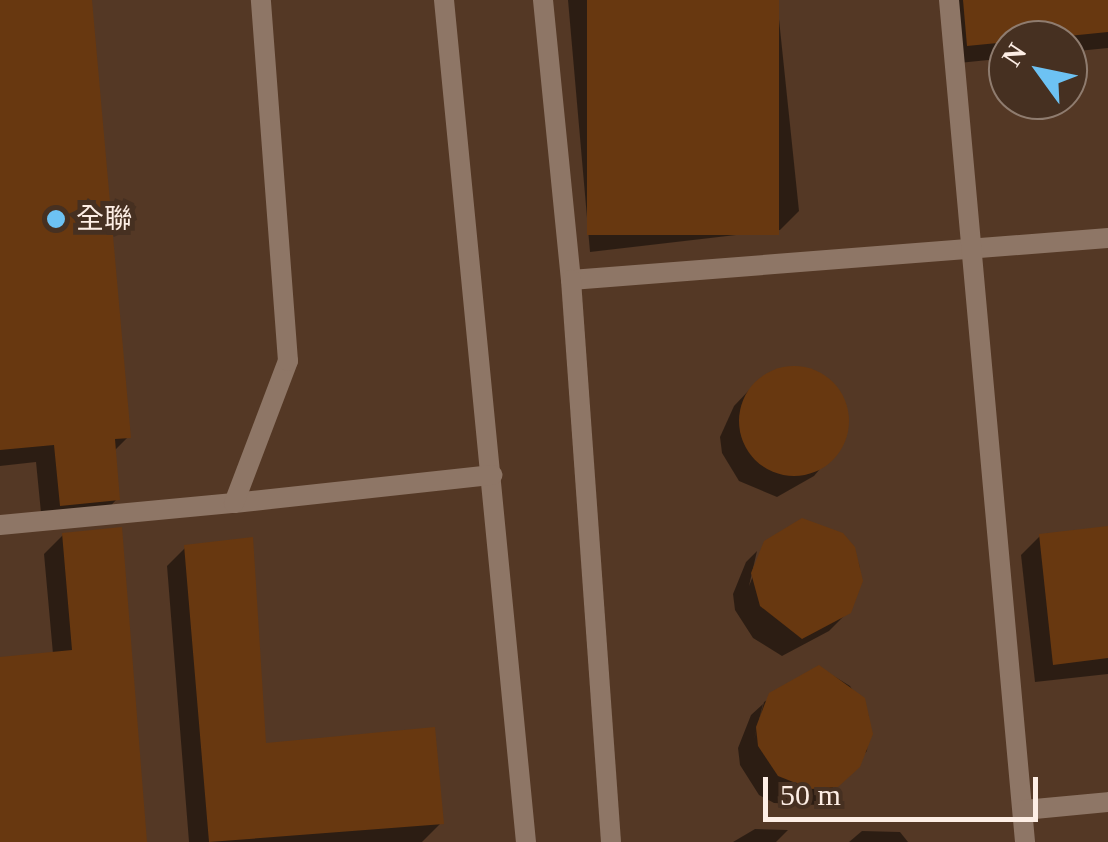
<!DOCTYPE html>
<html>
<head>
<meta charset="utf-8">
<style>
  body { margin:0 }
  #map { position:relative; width:1108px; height:842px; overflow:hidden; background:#463021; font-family:"Times New Roman","Noto Sans TC",serif }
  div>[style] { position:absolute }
  .built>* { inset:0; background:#543825 }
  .shadow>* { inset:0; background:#0007 }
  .building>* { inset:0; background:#683810; transform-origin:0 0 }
  .round { border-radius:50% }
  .lane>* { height:20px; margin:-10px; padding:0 10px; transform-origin:10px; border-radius:10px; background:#8e7666 }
  .dots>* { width:28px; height:28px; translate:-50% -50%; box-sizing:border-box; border:5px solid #463021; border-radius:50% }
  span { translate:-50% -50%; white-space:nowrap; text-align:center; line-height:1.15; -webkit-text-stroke:10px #463021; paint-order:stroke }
  .poi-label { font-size:28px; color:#fdeee5 }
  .left { translate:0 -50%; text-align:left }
  .north { position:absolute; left:988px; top:20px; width:100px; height:100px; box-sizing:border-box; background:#463021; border:2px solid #8f7c6f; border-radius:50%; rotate:303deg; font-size:28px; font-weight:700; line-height:40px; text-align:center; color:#fdeee5 }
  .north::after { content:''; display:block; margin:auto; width:35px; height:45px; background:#6dc2f3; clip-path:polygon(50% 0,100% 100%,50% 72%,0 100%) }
  .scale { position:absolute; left:763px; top:777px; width:275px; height:45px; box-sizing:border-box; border:5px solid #fdeee5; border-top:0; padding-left:12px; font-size:30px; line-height:35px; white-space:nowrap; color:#fdeee5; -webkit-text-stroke:8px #463021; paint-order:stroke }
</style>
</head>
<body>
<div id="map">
  <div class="built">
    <i style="clip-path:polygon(evenodd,0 0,1108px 0,1108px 842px,0 842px,0 0,1008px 40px,1068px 40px,1068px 100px,1008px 100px,1008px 40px)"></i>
  </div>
  <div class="shadow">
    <i style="clip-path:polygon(0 0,90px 0,128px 437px,114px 451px,117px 499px,99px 518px,42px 523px,36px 462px,0 466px)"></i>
    <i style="clip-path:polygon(568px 0,777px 0,799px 211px,780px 230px,590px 252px)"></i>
    <i style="clip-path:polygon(943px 0,1108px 0,1108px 48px,1068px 52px,1068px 40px,1008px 40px,1008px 58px,949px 64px)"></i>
    <i style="clip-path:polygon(799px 368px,829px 381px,846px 409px,843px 442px,814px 476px,777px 497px,739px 481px,722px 453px,720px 437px,734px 406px,753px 386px,782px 369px)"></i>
    <i style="clip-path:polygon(1108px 528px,1108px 674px,1035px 682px,1021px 555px,1040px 536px)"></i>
    <i style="clip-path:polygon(63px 535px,145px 842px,0 842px,0 659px,53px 654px,44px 554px)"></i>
    <i style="clip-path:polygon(842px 535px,859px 564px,861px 580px,849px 611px,829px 631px,782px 656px,753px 638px,735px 610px,733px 594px,746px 562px,757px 551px,749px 586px,766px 543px)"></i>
    <i style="clip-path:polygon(186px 547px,264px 745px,441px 823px,422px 842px,189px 842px,167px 566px)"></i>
    <i style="clip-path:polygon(819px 667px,850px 686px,869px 716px,867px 751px,817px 805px,774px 803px,759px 795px,740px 765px,738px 748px,751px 715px,763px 704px,754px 740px,764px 702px)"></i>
    <i style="clip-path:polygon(755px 829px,788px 830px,776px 842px,733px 842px)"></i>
    <i style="clip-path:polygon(862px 831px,900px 832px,908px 842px,849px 842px)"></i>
  </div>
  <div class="building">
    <i style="clip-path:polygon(0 0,92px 0,131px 438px,115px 439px,120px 500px,60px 506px,54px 445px,0 450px)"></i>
    <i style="left:587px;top:0;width:192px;height:235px"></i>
    <i style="clip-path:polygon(963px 0,1108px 0,1108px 32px,967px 46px)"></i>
    <i class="round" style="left:739px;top:366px;width:110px;height:110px"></i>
    <i style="clip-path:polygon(802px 518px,843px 533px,855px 547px,863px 581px,851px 613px,802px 639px,760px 606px,751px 573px,764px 541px)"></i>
    <i style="clip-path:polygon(1108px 526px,1108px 658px,1053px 665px,1039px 534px)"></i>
    <i style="clip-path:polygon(122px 527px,147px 842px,0 842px,0 657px,72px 650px,62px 533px)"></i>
    <i style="clip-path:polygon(253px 537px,266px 743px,435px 727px,444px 824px,209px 842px,184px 545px)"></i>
    <i style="clip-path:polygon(819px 665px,865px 698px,873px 734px,860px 767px,838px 787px,811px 789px,778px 776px,758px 746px,756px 727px,769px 693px)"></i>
  </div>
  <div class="lane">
    <i style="left:444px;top:0;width:846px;rotate:84.44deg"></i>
    <i style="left:543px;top:0;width:281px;rotate:84.3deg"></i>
    <i style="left:571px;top:280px;width:539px;rotate:-4.47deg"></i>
    <i style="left:949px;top:0;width:845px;rotate:84.84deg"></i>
    <i style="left:571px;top:280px;width:563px;rotate:85.93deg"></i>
    <i style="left:234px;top:503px;width:260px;rotate:-6.2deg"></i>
    <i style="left:0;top:525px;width:235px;rotate:-5.4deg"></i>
    <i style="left:234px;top:503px;width:152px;rotate:-69.2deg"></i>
    <i style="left:288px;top:361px;width:362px;rotate:-94.3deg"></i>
    <i style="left:1024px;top:810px;width:84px;rotate:-5.4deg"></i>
  </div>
  <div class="dots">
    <i style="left:56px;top:219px;background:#6dc2f3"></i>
  </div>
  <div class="poi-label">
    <span class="left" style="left:76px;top:219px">全聯</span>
  </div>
  <div class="north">N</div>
  <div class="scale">50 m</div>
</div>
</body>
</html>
